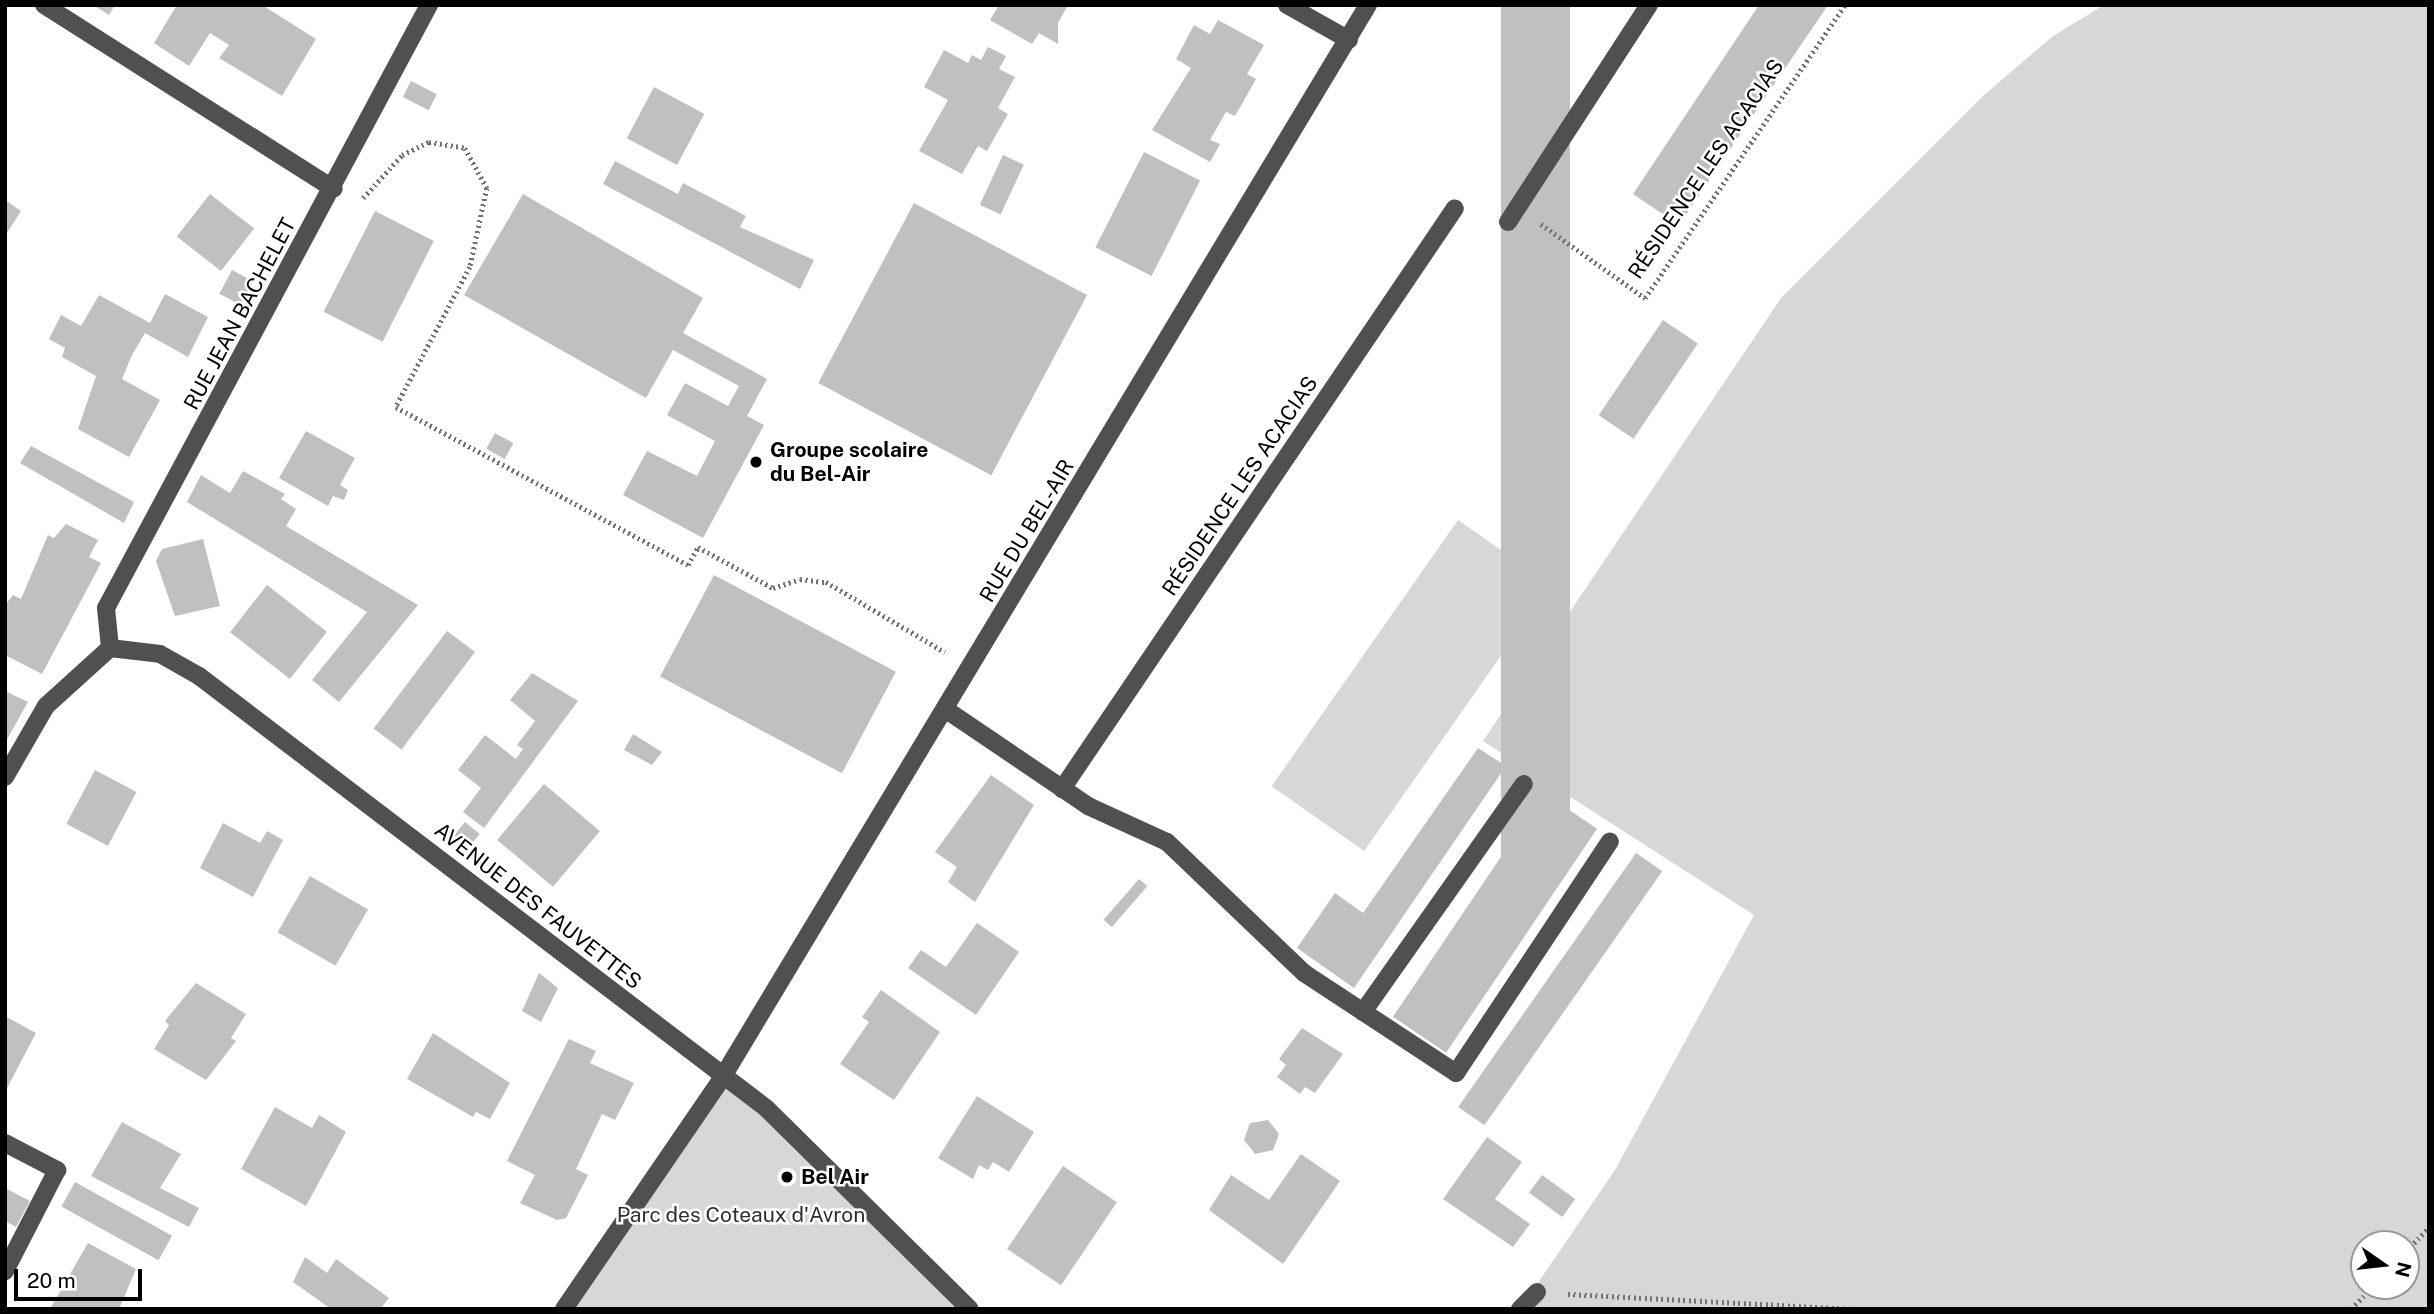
<!DOCTYPE html>
<html>
<head>
<meta charset="utf-8">
<style>
  body { margin:0 }
  #map { position:relative; width:2434px; height:1314px; overflow:hidden; background:#fff; font-family:"Public Sans",sans-serif }
  div>[style] { position:absolute }
  .green>* { inset:0; background:#d7d7d7; transform-origin:0 0 }
  .building>* { inset:0; background:#c0c0c0; transform-origin:0 0 }
  .path>* { height:4.5px; margin-top:-2.25px; transform-origin:0; background:repeating-linear-gradient(90deg,#727272 0 2px,transparent 0 5.5px) }
  .minor>* { height:18px; margin:-9px; padding:0 9px; transform-origin:9px; border-radius:9px; background:#505050 }
  .dots>* { width:19px; height:19px; translate:-50% -50%; box-sizing:border-box; border:4px solid #fff; border-radius:50% }
  span { translate:-50% -50%; white-space:nowrap; text-align:center; line-height:1.15; -webkit-text-stroke:5px #fff; paint-order:stroke }
  .street-label { font-size:21px; color:#000 }
  .poi-label { font-size:21px; color:#000; font-weight:700 }
  .left { translate:0 -50%; text-align:left }
  .park-label { font-size:21px; color:#2e2e2e }
  .frame { position:absolute; inset:0; border:7px solid #000; pointer-events:none }
  .north { position:absolute; left:2350px; top:1230px; width:70px; height:70px; box-sizing:border-box; background:#fff; border:2px solid #999; border-radius:50%; rotate:104deg; font-size:19px; font-weight:700; line-height:28px; text-align:center; color:#000 }
  .north::after { content:''; display:block; margin:auto; width:24px; height:32px; background:#000; clip-path:polygon(50% 0,100% 100%,50% 72%,0 100%) }
  .scale { position:absolute; left:14px; top:1269px; width:128px; height:32px; box-sizing:border-box; border:4px solid #000; border-top:0; padding-left:9px; font-size:21px; line-height:24px; white-space:nowrap; color:#000; -webkit-text-stroke:5px #fff; paint-order:stroke }
</style>
</head>
<body>
<div id="map">
  <div class="green">
    <i style="clip-path:polygon(evenodd,2104px 5px,2429px 5px,2429px 1309px,1520px 1309px,1615px 1170px,1754px 915px,1483px 741px,1781px 298px,1984px 95px,2053px 36px,2104px 5px,2364px 1244px,2406px 1244px,2406px 1286px,2364px 1286px,2364px 1244px)"></i>
    <i style="left:1458px;top:520px;width:113px;height:325px;rotate:35deg"></i>
    <i style="clip-path:polygon(722px 1078px,970px 1309px,564px 1309px)"></i>
  </div>
  <div class="building">
    <i style="clip-path:polygon(93px 5px,115px 5px,109px 15px)"></i>
    <i style="clip-path:polygon(177px 5px,262px 5px,316px 39px,282px 96px,219px 58px,229px 45px,210px 33px,189px 66px,154px 43px)"></i>
    <i style="clip-path:polygon(999px 5px,1068px 5px,1058px 23px,1058px 44px,1039px 33px,1032px 44px,990px 20px)"></i>
    <i style="left:1501px;top:5px;width:69px;height:858px"></i>
    <i style="clip-path:polygon(1759px 5px,1828px 5px,1679px 225px,1633px 194px)"></i>
    <i style="clip-path:polygon(1218px 20px,1264px 45px,1247px 74px,1256px 79px,1246px 97px,1235px 116px,1226px 112px,1210px 140px,1220px 144px,1210px 162px,1152px 130px,1191px 68px,1176px 59px,1194px 25px,1210px 34px)"></i>
    <i style="clip-path:polygon(988px 47px,1006px 56px,999px 69px,1015px 77px,998px 108px,1008px 114px,987px 151px,978px 146px,962px 174px,919px 151px,948px 100px,924px 87px,944px 50px,968px 63px,972px 55px,981px 60px)"></i>
    <i style="left:411px;top:81px;width:29px;height:18px;rotate:27deg"></i>
    <i style="left:654px;top:87px;width:57px;height:58px;rotate:28deg"></i>
    <i style="left:1144px;top:152px;width:63px;height:107px;rotate:27deg"></i>
    <i style="left:1003px;top:155px;width:23px;height:55px;rotate:25deg"></i>
    <i style="clip-path:polygon(615px 161px,678px 194px,683px 183px,746px 216px,740px 227px,814px 260px,800px 289px,603px 184px)"></i>
    <i style="left:210px;top:194px;width:56px;height:54px;rotate:38deg"></i>
    <i style="clip-path:polygon(523px 194px,703px 298px,683px 333px,767px 379px,747px 416px,764px 425px,703px 538px,623px 495px,647px 451px,697px 476px,715px 441px,667px 415px,685px 383px,728px 406px,739px 386px,673px 350px,646px 398px,464px 295px)"></i>
    <i style="clip-path:polygon(5px 200px,21px 211px,5px 236px)"></i>
    <i style="left:914px;top:203px;width:196px;height:204px;rotate:28deg"></i>
    <i style="left:375px;top:211px;width:66px;height:113px;rotate:27deg"></i>
    <i style="left:232px;top:270px;width:24px;height:27px;rotate:28deg"></i>
    <i style="clip-path:polygon(165px 294px,208px 317px,188px 357px,145px 333px,132px 355px,122px 379px,160px 400px,129px 457px,78px 429px,96px 376px,62px 357px,65px 348px,49px 339px,61px 315px,81px 326px,99px 295px,150px 323px)"></i>
    <i style="left:1663px;top:320px;width:42px;height:115px;rotate:34deg"></i>
    <i style="clip-path:polygon(306px 431px,355px 458px,340px 485px,348px 490px,344px 500px,333px 496px,328px 506px,279px 478px)"></i>
    <i style="left:495px;top:433px;width:21px;height:18px;rotate:29deg"></i>
    <i style="clip-path:polygon(31px 446px,134px 502px,124px 523px,20px 463px)"></i>
    <i style="clip-path:polygon(243px 471px,285px 494px,281px 499px,296px 509px,286px 526px,418px 605px,339px 702px,312px 680px,367px 612px,187px 502px,201px 475px,230px 493px)"></i>
    <i style="clip-path:polygon(66px 524px,98px 540px,89px 557px,101px 563px,42px 674px,5px 655px,5px 605px,13px 595px,21px 599px,48px 535px,54px 538px)"></i>
    <i style="clip-path:polygon(203px 539px,220px 606px,175px 616px,156px 561px,162px 549px)"></i>
    <i style="left:714px;top:575px;width:206px;height:115px;rotate:28deg"></i>
    <i style="left:267px;top:585px;width:76px;height:60px;rotate:38deg"></i>
    <i style="left:447px;top:631px;width:35px;height:122px;rotate:37deg"></i>
    <i style="clip-path:polygon(532px 673px,578px 701px,484px 828px,463px 812px,481px 788px,458px 770px,485px 735px,516px 759px,523px 749px,517px 745px,535px 721px,510px 700px)"></i>
    <i style="clip-path:polygon(5px 691px,28px 702px,5px 743px)"></i>
    <i style="clip-path:polygon(633px 734px,662px 752px,652px 765px,624px 750px)"></i>
    <i style="clip-path:polygon(1478px 748px,1506px 766px,1354px 988px,1297px 948px,1335px 893px,1363px 913px)"></i>
    <i style="left:95px;top:770px;width:47px;height:61px;rotate:28deg"></i>
    <i style="clip-path:polygon(991px 775px,1034px 805px,975px 902px,948px 882px,957px 867px,935px 852px)"></i>
    <i style="left:544px;top:784px;width:73px;height:73px;rotate:40deg"></i>
    <i style="left:1544px;top:793px;width:64px;height:270px;rotate:34deg"></i>
    <i style="left:465px;top:822px;width:19px;height:21px;rotate:39deg"></i>
    <i style="clip-path:polygon(223px 823px,260px 843px,267px 831px,283px 840px,253px 897px,200px 868px)"></i>
    <i style="left:1636px;top:853px;width:32px;height:310px;rotate:35deg"></i>
    <i style="left:310px;top:876px;width:67px;height:65px;rotate:30deg"></i>
    <i style="left:1139px;top:879px;width:11px;height:54px;rotate:41deg"></i>
    <i style="clip-path:polygon(977px 923px,1019px 952px,976px 1015px,908px 968px,921px 950px,946px 967px)"></i>
    <i style="clip-path:polygon(539px 973px,558px 988px,541px 1022px,522px 1011px)"></i>
    <i style="clip-path:polygon(196px 983px,246px 1014px,231px 1038px,236px 1041px,206px 1080px,154px 1049px,169px 1025px,165px 1021px)"></i>
    <i style="clip-path:polygon(881px 990px,940px 1032px,894px 1100px,840px 1064px,869px 1022px,862px 1017px)"></i>
    <i style="clip-path:polygon(5px 1016px,36px 1033px,5px 1092px)"></i>
    <i style="clip-path:polygon(1302px 1028px,1343px 1054px,1315px 1093px,1305px 1087px,1300px 1094px,1277px 1077px,1286px 1065px,1279px 1059px)"></i>
    <i style="clip-path:polygon(433px 1033px,510px 1083px,490px 1119px,476px 1112px,473px 1117px,407px 1079px)"></i>
    <i style="clip-path:polygon(569px 1039px,596px 1051px,590px 1063px,634px 1083px,615px 1120px,602px 1114px,576px 1169px,588px 1175px,566px 1218px,557px 1220px,520px 1203px,535px 1175px,507px 1161px)"></i>
    <i style="clip-path:polygon(977px 1096px,1034px 1132px,1009px 1172px,993px 1162px,988px 1170px,979px 1165px,973px 1179px,938px 1158px)"></i>
    <i style="clip-path:polygon(275px 1107px,312px 1128px,319px 1115px,346px 1132px,306px 1206px,241px 1169px)"></i>
    <i style="clip-path:polygon(1268px 1120px,1279px 1134px,1273px 1150px,1255px 1154px,1244px 1140px,1250px 1123px)"></i>
    <i style="clip-path:polygon(122px 1122px,181px 1154px,160px 1188px,199px 1208px,189px 1227px,91px 1176px)"></i>
    <i style="clip-path:polygon(1487px 1137px,1522px 1162px,1495px 1199px,1530px 1224px,1513px 1247px,1443px 1199px)"></i>
    <i style="clip-path:polygon(1301px 1154px,1340px 1181px,1283px 1264px,1209px 1210px,1231px 1175px,1269px 1200px)"></i>
    <i style="left:1063px;top:1166px;width:65px;height:100px;rotate:34deg"></i>
    <i style="left:1542px;top:1175px;width:41px;height:22px;rotate:36deg"></i>
    <i style="left:75px;top:1182px;width:111px;height:28px;rotate:29deg"></i>
    <i style="clip-path:polygon(5px 1188px,30px 1201px,16px 1227px,5px 1221px)"></i>
    <i style="clip-path:polygon(88px 1243px,136px 1269px,119px 1309px,50px 1309px)"></i>
    <i style="clip-path:polygon(305px 1257px,327px 1273px,336px 1259px,389px 1298px,380px 1309px,331px 1309px,293px 1282px)"></i>
  </div>
  <div class="path">
    <i style="left:363px;top:198px;width:58px;rotate:-47.8deg"></i>
    <i style="left:402px;top:155px;width:30px;rotate:-26deg"></i>
    <i style="left:429px;top:142px;width:36px;rotate:9deg"></i>
    <i style="left:465px;top:148px;width:46px;rotate:61.2deg"></i>
    <i style="left:487px;top:188px;width:81px;rotate:102.1deg"></i>
    <i style="left:470px;top:267px;width:158px;rotate:117.9deg"></i>
    <i style="left:396px;top:407px;width:332px;rotate:28.4deg"></i>
    <i style="left:688px;top:565px;width:21px;rotate:-61deg"></i>
    <i style="left:698px;top:547px;width:85px;rotate:28.7deg"></i>
    <i style="left:773px;top:588px;width:28px;rotate:-18deg"></i>
    <i style="left:800px;top:579px;width:26px;rotate:7deg"></i>
    <i style="left:826px;top:582px;width:138px;rotate:30.5deg"></i>
    <i style="left:1541px;top:224px;width:128px;rotate:35.4deg"></i>
    <i style="left:1645px;top:298px;width:355px;rotate:-55.7deg"></i>
    <i style="left:2406px;top:1251px;width:33px;rotate:-46deg"></i>
    <i style="left:1568px;top:1294px;width:289px;rotate:3deg"></i>
    <i style="left:2351px;top:1309px;width:32px;rotate:-46deg"></i>
  </div>
  <div class="minor">
    <i style="left:44px;top:5px;width:343px;rotate:32.4deg"></i>
    <i style="left:1287px;top:5px;width:71px;rotate:29.4deg"></i>
    <i style="left:1508px;top:222px;width:259px;rotate:-57deg"></i>
    <i style="left:110px;top:648px;width:40px;rotate:-95.7deg"></i>
    <i style="left:106px;top:608px;width:684px;rotate:-61.82deg"></i>
    <i style="left:945px;top:709px;width:173px;rotate:34.1deg"></i>
    <i style="left:1088px;top:806px;width:87px;rotate:24.5deg"></i>
    <i style="left:1167px;top:842px;width:190px;rotate:43.7deg"></i>
    <i style="left:1304px;top:973px;width:182px;rotate:33.3deg"></i>
    <i style="left:1456px;top:1073px;width:278px;rotate:-56.4deg"></i>
    <i style="left:5px;top:777px;width:82px;rotate:-60deg"></i>
    <i style="left:46px;top:706px;width:86px;rotate:-42.2deg"></i>
    <i style="left:110px;top:648px;width:50px;rotate:6.8deg"></i>
    <i style="left:160px;top:654px;width:45px;rotate:29.4deg"></i>
    <i style="left:199px;top:676px;width:713px;rotate:37.3deg"></i>
    <i style="left:766px;top:1108px;width:286px;rotate:44.6deg"></i>
    <i style="left:1062px;top:789px;width:701px;rotate:-55.92deg"></i>
    <i style="left:1363px;top:1012px;width:279px;rotate:-54.8deg"></i>
    <i style="left:5px;top:1143px;width:59px;rotate:27.4deg"></i>
    <i style="left:57px;top:1170px;width:114px;rotate:117.2deg"></i>
    <i style="left:564px;top:1309px;width:280px;rotate:-55.6deg"></i>
    <i style="left:722px;top:1078px;width:1252px;rotate:-58.95deg"></i>
    <i style="left:1520px;top:1309px;width:24px;rotate:-45deg"></i>
  </div>
  <div class="dots">
    <i style="left:756px;top:462px;background:#000"></i>
    <i style="left:787px;top:1177px;background:#000"></i>
  </div>
  <div class="street-label">
    <span style="left:1706px;top:169px;rotate:-56deg">RÉSIDENCE LES ACACIAS</span>
    <span style="left:240px;top:314px;rotate:-62deg">RUE JEAN BACHELET</span>
    <span style="left:1240px;top:486px;rotate:-56deg">RÉSIDENCE LES ACACIAS</span>
    <span style="left:1027px;top:531px;rotate:-59deg">RUE DU BEL-AIR</span>
    <span style="left:538px;top:906px;rotate:38deg">AVENUE DES FAUVETTES</span>
  </div>
  <div class="poi-label">
    <span class="left" style="left:770px;top:462px">Groupe scolaire<br>du Bel-Air</span>
    <span class="left" style="left:801px;top:1177px">Bel Air</span>
  </div>
  <div class="park-label">
    <span style="left:741px;top:1215px">Parc des Coteaux d'Avron</span>
  </div>
  <div class="frame"></div>
  <div class="north">N</div>
  <div class="scale">20 m</div>
</div>
</body>
</html>
